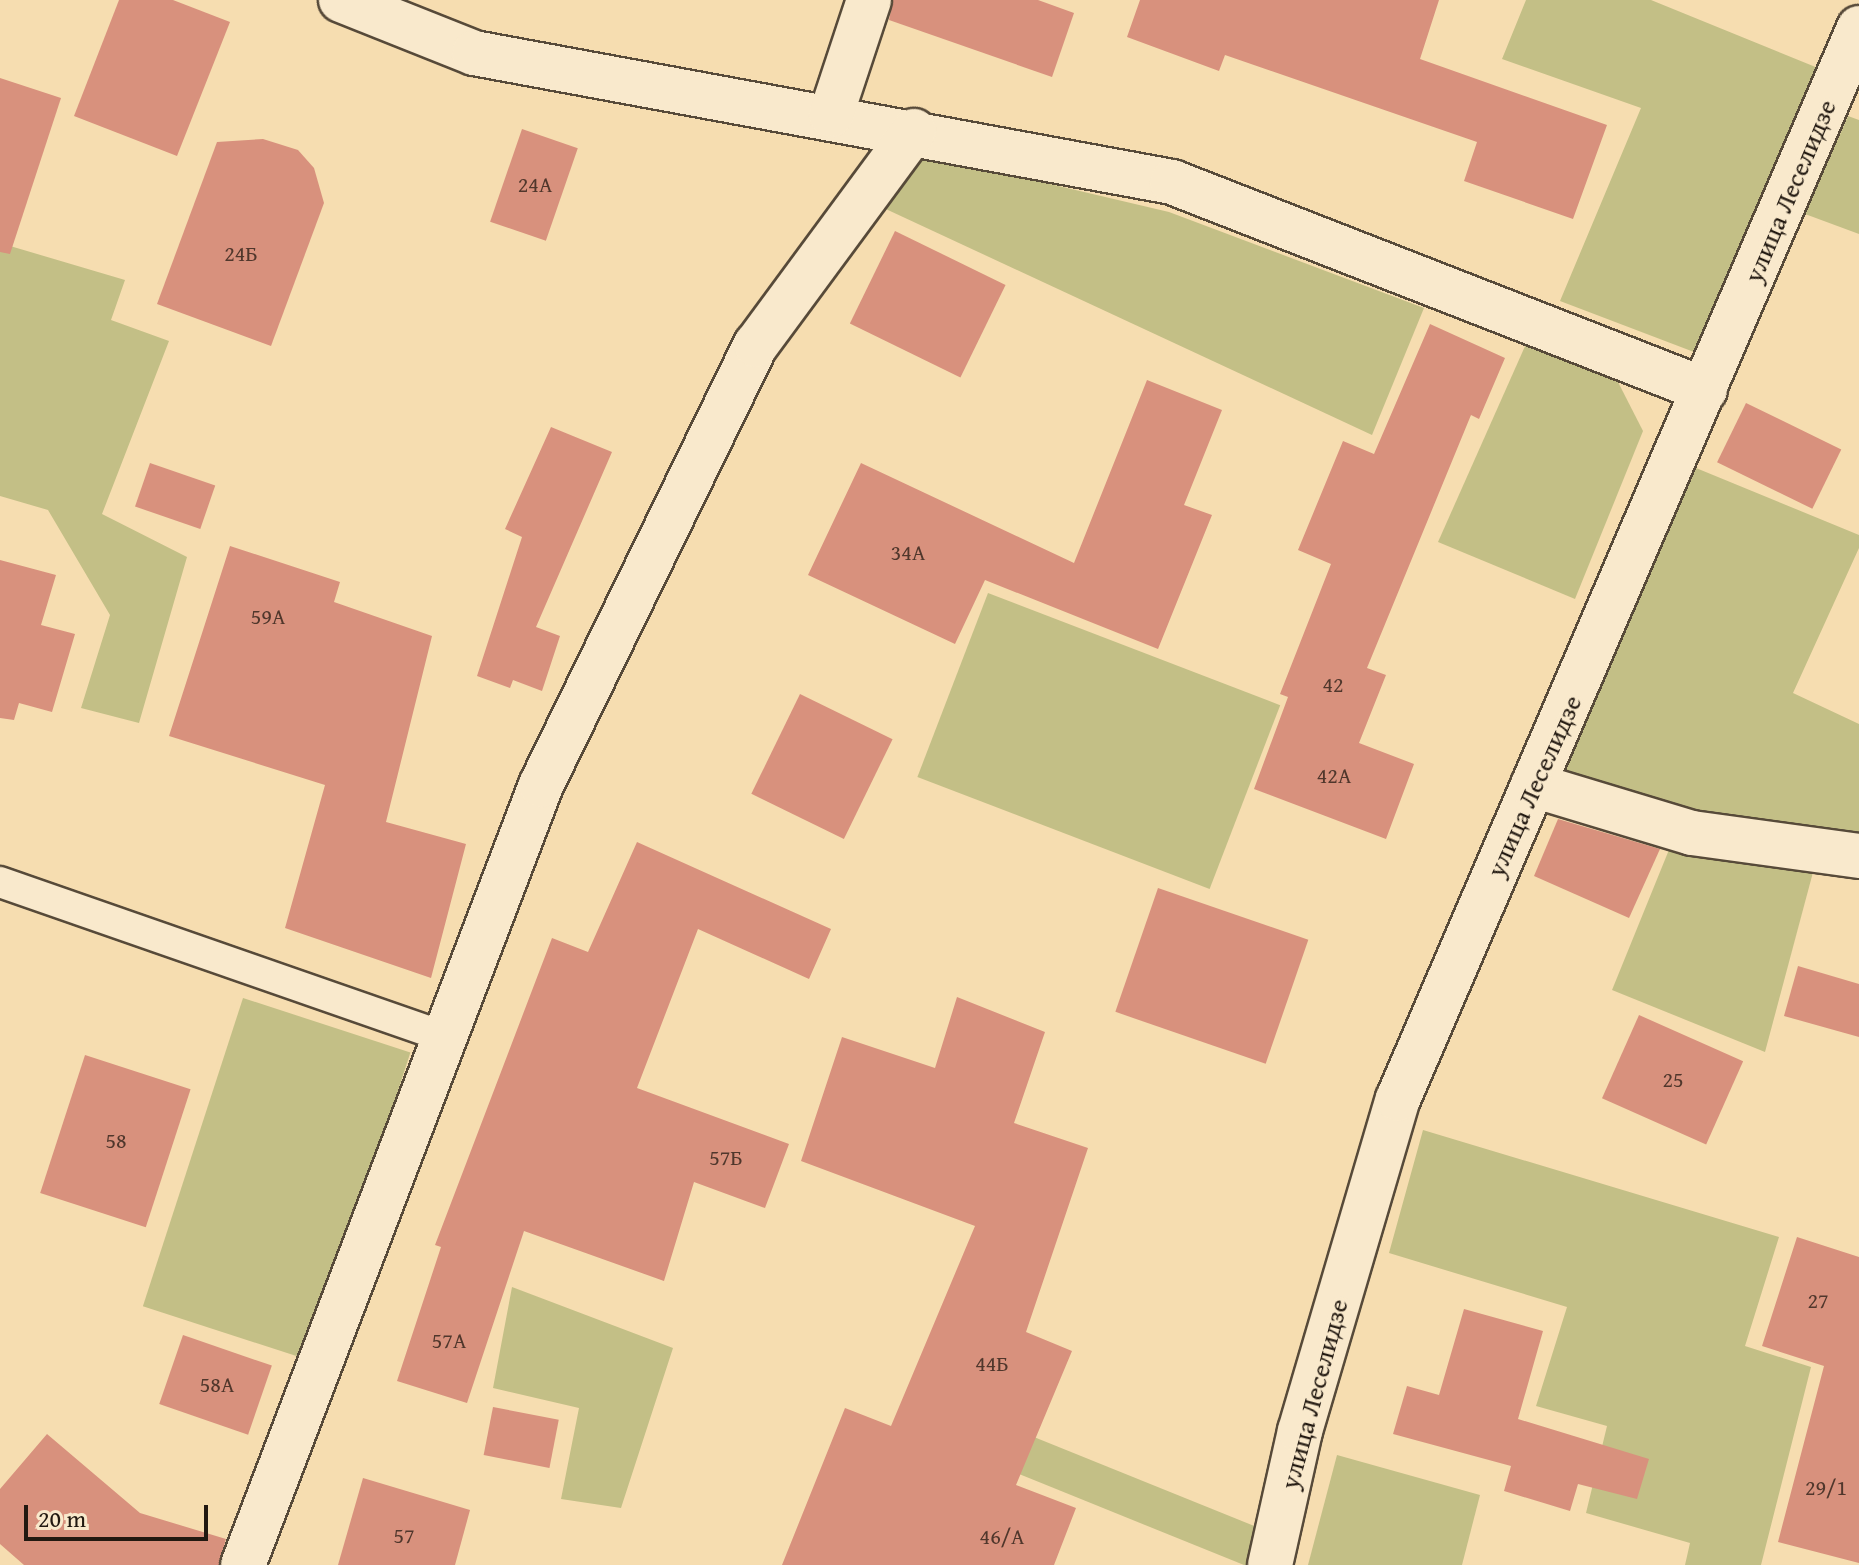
<!DOCTYPE html>
<html>
<head>
<meta charset="utf-8">
<style>
  body { margin:0 }
  #map { position:relative; width:1859px; height:1565px; overflow:hidden; background:#f6ddb0; font-family:"Gentium Book Plus",serif }
  div>[style] { position:absolute }
  .green>* { inset:0; background:#c3bf86; transform-origin:0 0 }
  .building>* { inset:0; background:#d8917d; transform-origin:0 0 }
  .roads { filter:drop-shadow(2px 0 #574a39) drop-shadow(-2px 0 #574a39) drop-shadow(0 2px #574a39) drop-shadow(0 -2px #574a39) }
  .lane>* { height:30px; margin:-15px; padding:0 15px; transform-origin:15px; border-radius:15px; background:#f9e9cc }
  .street>* { height:44px; margin:-22px; padding:0 22px; transform-origin:22px; border-radius:22px; background:#f9e9cc }
  .secondary>* { height:44px; margin:-22px; padding:0 22px; transform-origin:22px; border-radius:22px; background:#f9e9cc }
  span { translate:-50% -50%; white-space:nowrap; text-align:center; line-height:1.15; -webkit-text-stroke:7px #f9e9cc; paint-order:stroke }
  .number-label { font-size:22px; color:#50372c }
  .number-label span { -webkit-text-stroke-width:0 }
  .street-label { font-size:26px; color:#221911 }
  .scale { position:absolute; left:24px; top:1505px; width:184px; height:36px; box-sizing:border-box; border:4px solid #221911; border-top:0; padding-left:10px; font-size:24px; line-height:28px; white-space:nowrap; color:#221911; -webkit-text-stroke:6px #f9e9cc; paint-order:stroke }
</style>
</head>
<body>
<div id="map">
  <div class="green">
    <i style="clip-path:polygon(1526px 0,1651px 0,1818px 68px,1694px 352px,1560px 301px,1641px 108px,1502px 59px)"></i>
    <i style="clip-path:polygon(1848px 116px,1859px 120px,1859px 234px,1805px 214px)"></i>
    <i style="clip-path:polygon(914px 152px,1169px 212px,1424px 308px,1372px 435px,875px 204px)"></i>
    <i style="clip-path:polygon(0 243px,125px 280px,111px 320px,169px 341px,102px 514px,187px 557px,139px 723px,81px 708px,110px 615px,48px 510px,0 496px)"></i>
    <i style="clip-path:polygon(1526px 344px,1618px 382px,1643px 431px,1575px 599px,1438px 542px)"></i>
    <i style="clip-path:polygon(1696px 468px,1859px 535px,1859px 548px,1793px 693px,1859px 724px,1859px 846px,1732px 827px,1560px 771px)"></i>
    <i style="left:988px;top:593px;width:313px;height:197px;rotate:21deg"></i>
    <i style="clip-path:polygon(1675px 835px,1816px 861px,1765px 1052px,1612px 990px)"></i>
    <i style="left:243px;top:998px;width:176px;height:324px;rotate:18deg"></i>
    <i style="clip-path:polygon(1423px 1130px,1779px 1237px,1745px 1346px,1811px 1367px,1761px 1565px,1685px 1565px,1690px 1543px,1586px 1513px,1607px 1426px,1536px 1406px,1567px 1307px,1389px 1253px)"></i>
    <i style="clip-path:polygon(512px 1287px,673px 1348px,621px 1508px,561px 1499px,579px 1408px,493px 1388px)"></i>
    <i style="left:935px;top:1397px;width:360px;height:40px;rotate:22deg"></i>
    <i style="clip-path:polygon(1337px 1455px,1480px 1495px,1462px 1565px,1308px 1565px)"></i>
  </div>
  <div class="building">
    <i style="clip-path:polygon(119px 0,173px 0,230px 22px,177px 156px,74px 116px)"></i>
    <i style="clip-path:polygon(893px 0,1038px 0,1074px 13px,1052px 77px,889px 20px)"></i>
    <i style="clip-path:polygon(1140px 0,1439px 0,1420px 59px,1607px 125px,1573px 219px,1464px 181px,1477px 142px,1225px 55px,1219px 71px,1127px 37px)"></i>
    <i style="clip-path:polygon(0 78px,61px 98px,10px 254px,0 252px)"></i>
    <i style="left:522px;top:129px;width:59px;height:98px;rotate:19deg"></i>
    <i style="clip-path:polygon(263px 139px,298px 150px,314px 168px,324px 203px,271px 346px,157px 304px,217px 142px)"></i>
    <i style="left:895px;top:231px;width:123px;height:103px;rotate:26deg"></i>
    <i style="clip-path:polygon(1430px 324px,1505px 358px,1479px 419px,1471px 415px,1367px 668px,1386px 675px,1359px 743px,1414px 764px,1386px 839px,1254px 789px,1288px 697px,1280px 694px,1331px 564px,1298px 550px,1343px 441px,1374px 454px)"></i>
    <i style="clip-path:polygon(1147px 380px,1222px 410px,1184px 505px,1212px 515px,1158px 649px,985px 580px,955px 644px,808px 575px,861px 463px,1074px 563px)"></i>
    <i style="left:1746px;top:403px;width:106px;height:66px;rotate:26deg"></i>
    <i style="clip-path:polygon(551px 427px,612px 452px,536px 627px,560px 636px,542px 691px,513px 680px,510px 688px,477px 676px,522px 537px,505px 529px)"></i>
    <i style="left:150px;top:463px;width:69px;height:46px;rotate:19deg"></i>
    <i style="clip-path:polygon(230px 546px,340px 582px,334px 602px,432px 636px,386px 822px,466px 844px,431px 978px,285px 928px,325px 785px,169px 736px)"></i>
    <i style="clip-path:polygon(0 560px,56px 575px,41px 625px,75px 634px,52px 712px,19px 703px,14px 720px,0 718px)"></i>
    <i style="left:800px;top:694px;width:103px;height:111px;rotate:26deg"></i>
    <i style="clip-path:polygon(1558px 819px,1660px 849px,1629px 918px,1534px 876px)"></i>
    <i style="clip-path:polygon(637px 842px,831px 929px,809px 979px,698px 929px,637px 1088px,789px 1144px,765px 1208px,694px 1182px,664px 1281px,524px 1231px,467px 1403px,397px 1381px,441px 1247px,435px 1245px,552px 938px,588px 952px)"></i>
    <i style="left:1158px;top:888px;width:159px;height:131px;rotate:19deg"></i>
    <i style="clip-path:polygon(1798px 966px,1859px 984px,1859px 1037px,1784px 1016px)"></i>
    <i style="clip-path:polygon(957px 997px,1045px 1032px,1014px 1123px,1088px 1148px,1026px 1332px,1072px 1351px,1016px 1485px,1076px 1508px,1054px 1565px,782px 1565px,845px 1408px,891px 1426px,975px 1226px,801px 1161px,842px 1037px,935px 1068px)"></i>
    <i style="left:1639px;top:1015px;width:114px;height:91px;rotate:24deg"></i>
    <i style="left:85px;top:1055px;width:111px;height:145px;rotate:18deg"></i>
    <i style="clip-path:polygon(1797px 1237px,1859px 1257px,1859px 1563px,1778px 1542px,1824px 1366px,1762px 1346px)"></i>
    <i style="clip-path:polygon(1464px 1309px,1543px 1331px,1518px 1419px,1649px 1459px,1637px 1499px,1578px 1484px,1570px 1511px,1504px 1491px,1511px 1466px,1393px 1434px,1407px 1386px,1439px 1395px)"></i>
    <i style="left:183px;top:1335px;width:94px;height:73px;rotate:19deg"></i>
    <i style="left:493px;top:1407px;width:67px;height:49px;rotate:11deg"></i>
    <i style="clip-path:polygon(47px 1434px,140px 1513px,226px 1539px,219px 1565px,24px 1565px,0 1544px,0 1489px)"></i>
    <i style="clip-path:polygon(363px 1478px,470px 1510px,455px 1565px,338px 1565px)"></i>
  </div>
  <div class="roads">
    <div class="lane">
      <i style="left:0;top:882px;width:471px;rotate:19.2deg"></i>
    </div>
    <div class="street">
      <i style="left:341px;top:0;width:143px;rotate:21.7deg"></i>
      <i style="left:474px;top:53px;width:710px;rotate:10.47deg"></i>
      <i style="left:1172px;top:182px;width:572px;rotate:21.32deg"></i>
      <i style="left:831px;top:115px;width:121px;rotate:-71.7deg"></i>
      <i style="left:1533px;top:785px;width:166px;rotate:16.8deg"></i>
      <i style="left:1692px;top:833px;width:169px;rotate:7.8deg"></i>
      <i style="left:243px;top:1565px;width:835px;rotate:-69.09deg"></i>
      <i style="left:541px;top:785px;width:490px;rotate:-64deg"></i>
      <i style="left:756px;top:345px;width:266px;rotate:-53.6deg"></i>
    </div>
    <div class="secondary">
      <i style="left:1270px;top:1565px;width:137px;rotate:-77.4deg"></i>
      <i style="left:1300px;top:1431px;width:346px;rotate:-73.6deg"></i>
      <i style="left:1398px;top:1099px;width:1166px;rotate:-66.71deg"></i>
    </div>
  </div>
  <div class="number-label">
    <span style="left:535px;top:185px">24А</span>
    <span style="left:241px;top:254px">24Б</span>
    <span style="left:908px;top:553px">34А</span>
    <span style="left:268px;top:617px">59А</span>
    <span style="left:1333px;top:685px">42</span>
    <span style="left:1334px;top:776px">42А</span>
    <span style="left:1673px;top:1080px">25</span>
    <span style="left:116px;top:1141px">58</span>
    <span style="left:726px;top:1158px">57Б</span>
    <span style="left:1818px;top:1301px">27</span>
    <span style="left:449px;top:1341px">57А</span>
    <span style="left:992px;top:1364px">44Б</span>
    <span style="left:217px;top:1385px">58А</span>
    <span style="left:1826px;top:1488px">29/1</span>
    <span style="left:404px;top:1536px">57</span>
    <span style="left:1002px;top:1537px">46/А</span>
  </div>
  <div class="street-label">
    <span style="left:1790px;top:191px;rotate:-67deg">улица Леселидзе</span>
    <span style="left:1534px;top:786px;rotate:-66deg">улица Леселидзе</span>
    <span style="left:1314px;top:1394px;rotate:-75deg">улица Леселидзе</span>
  </div>
  <div class="scale">20 m</div>
</div>
</body>
</html>
